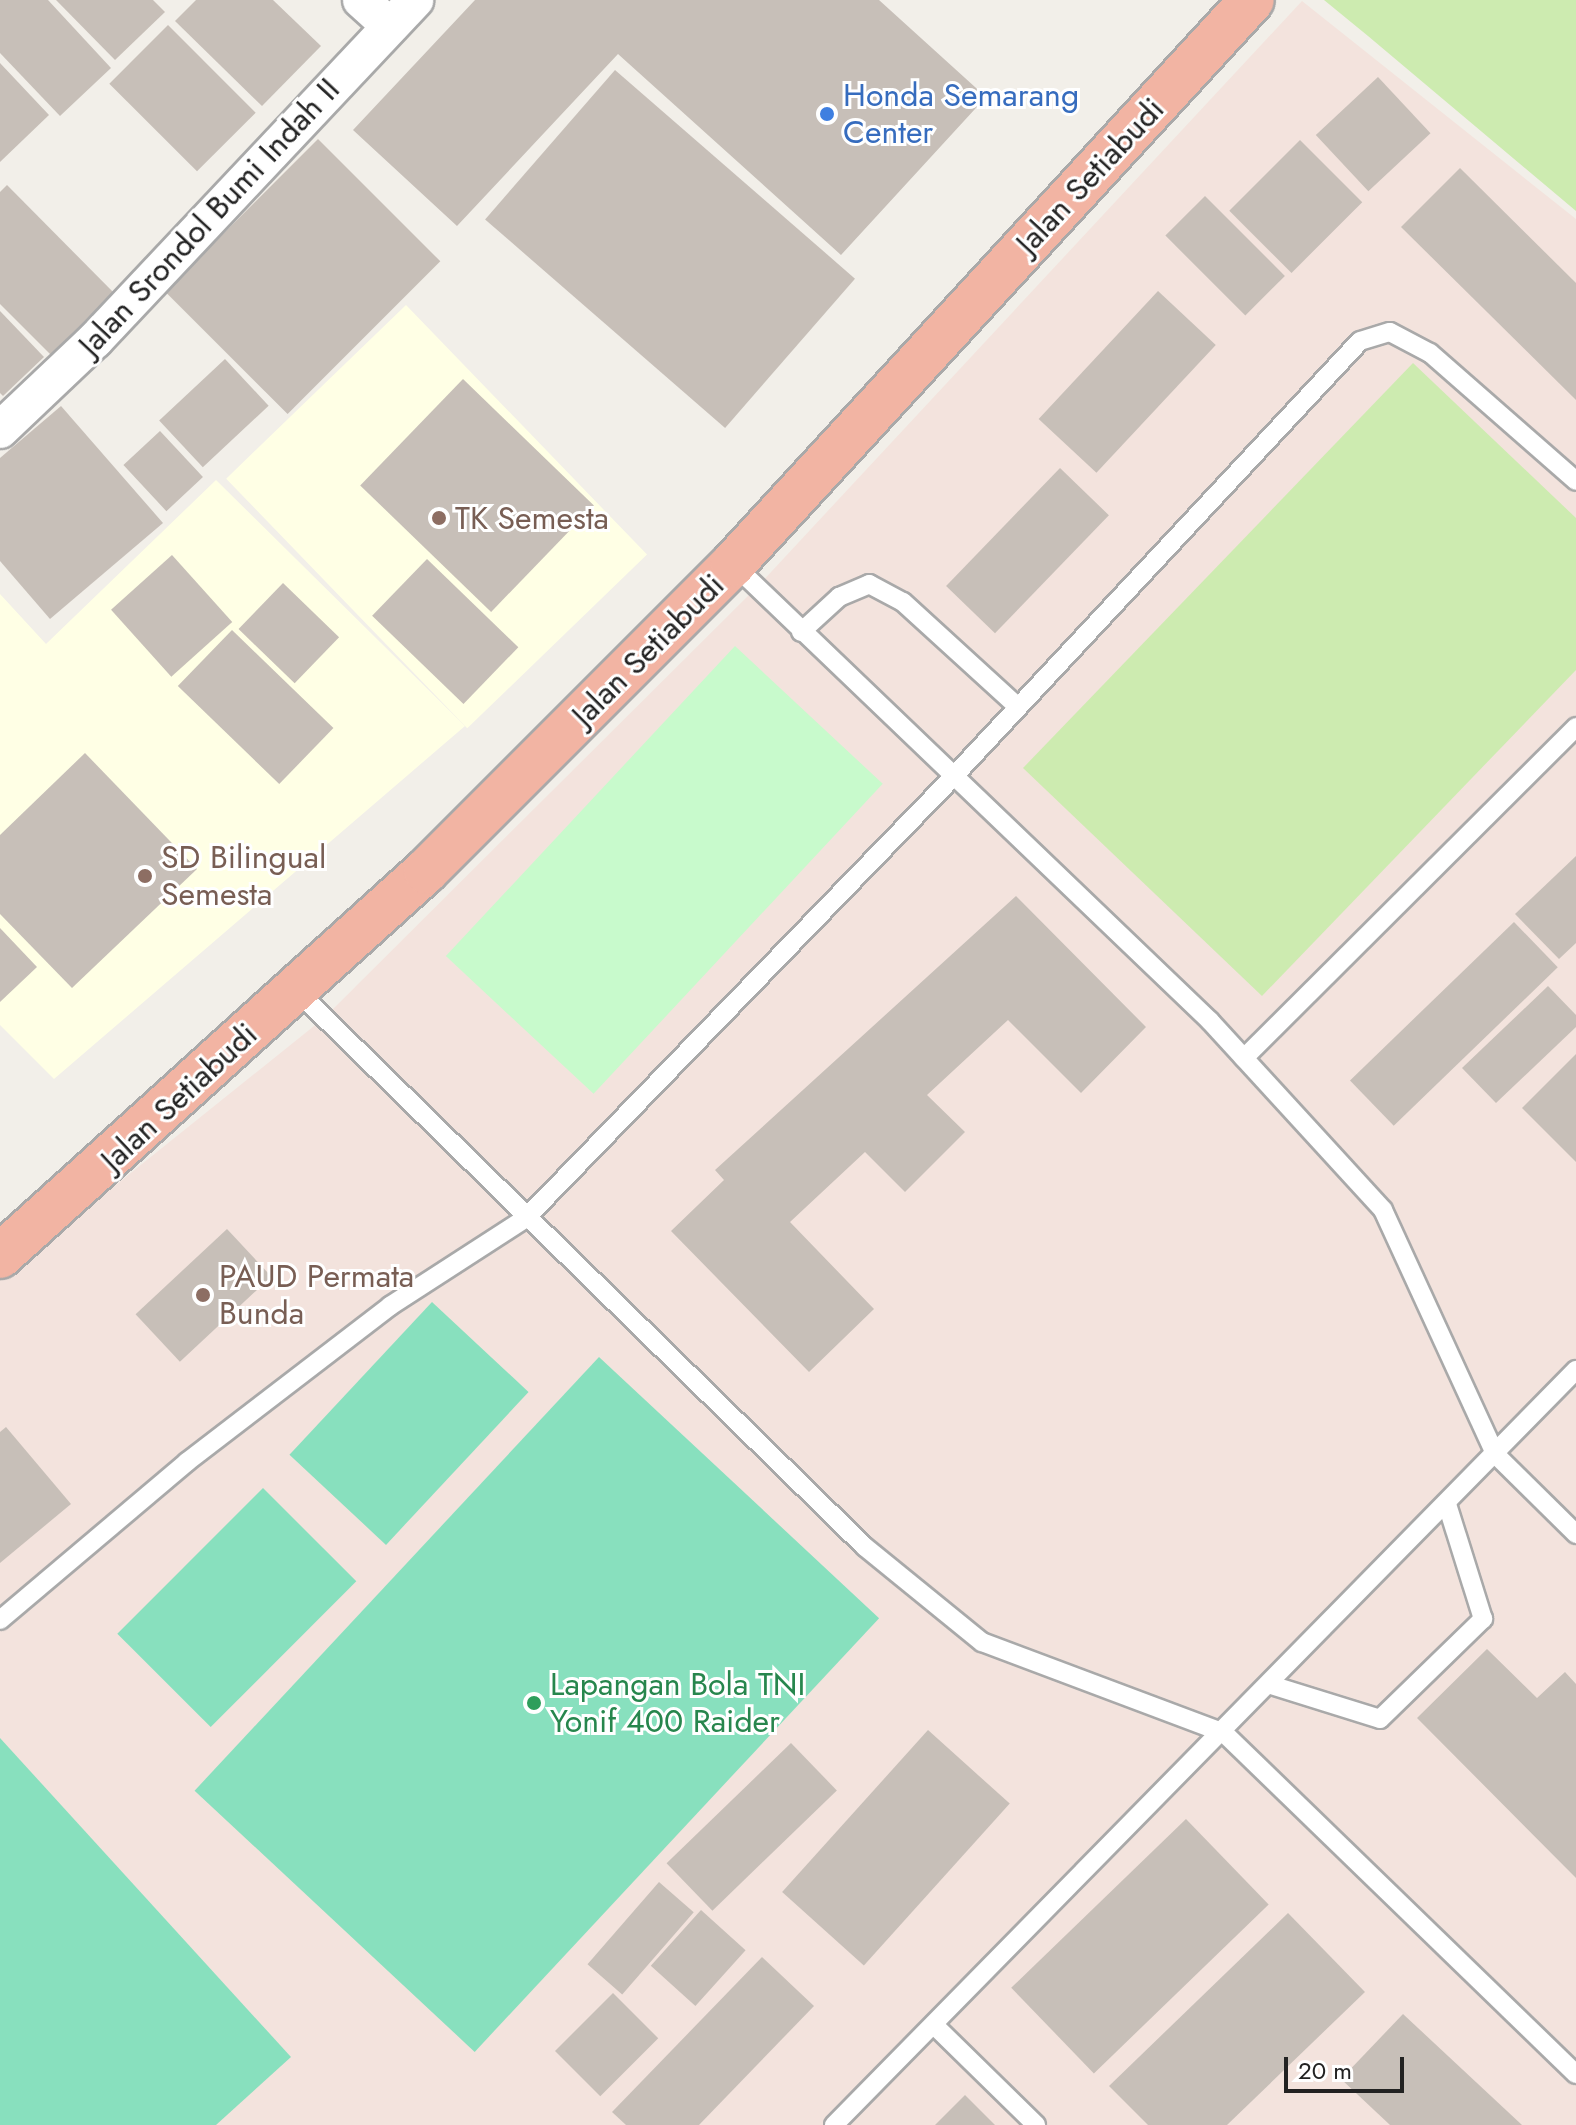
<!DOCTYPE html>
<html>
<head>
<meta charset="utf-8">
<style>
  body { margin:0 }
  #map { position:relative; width:1576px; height:2125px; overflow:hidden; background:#f2efe9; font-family:Jost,sans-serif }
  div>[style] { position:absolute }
  .education>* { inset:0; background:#ffffe5; transform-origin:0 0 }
  .military>* { inset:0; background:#f3e3dd }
  .grass>* { inset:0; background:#cdebb0 }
  .park>* { inset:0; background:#c8facc; transform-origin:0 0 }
  .pitch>* { inset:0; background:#88e0be; transform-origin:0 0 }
  .building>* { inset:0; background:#c7bfb8; transform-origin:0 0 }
  .roads { filter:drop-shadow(2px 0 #a9a9a9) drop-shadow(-2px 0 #a9a9a9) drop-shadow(0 2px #a9a9a9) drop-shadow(0 -2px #a9a9a9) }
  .service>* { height:18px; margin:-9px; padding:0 9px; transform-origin:9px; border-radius:9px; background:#fff }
  .minor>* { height:36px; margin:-18px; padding:0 18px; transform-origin:18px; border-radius:18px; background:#fff }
  .trunk>* { height:44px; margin:-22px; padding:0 22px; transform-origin:22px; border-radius:22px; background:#f2b4a3 }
  .dots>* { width:22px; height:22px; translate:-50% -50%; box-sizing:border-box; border:4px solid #fff; border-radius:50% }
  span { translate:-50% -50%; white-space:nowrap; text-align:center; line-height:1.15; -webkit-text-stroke:6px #fff; paint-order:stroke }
  .shop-label { font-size:32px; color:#366cbe }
  .left { translate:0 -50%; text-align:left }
  .street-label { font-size:32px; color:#222 }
  .education-label { font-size:32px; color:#785e54 }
  .leisure-label { font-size:32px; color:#27864d }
  .scale { position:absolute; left:1284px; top:2057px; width:120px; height:36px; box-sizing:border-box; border:4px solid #222; border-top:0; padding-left:10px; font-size:24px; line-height:28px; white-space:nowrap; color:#222; -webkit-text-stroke:6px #fff; paint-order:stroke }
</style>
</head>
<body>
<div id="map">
  <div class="education">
    <i style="left:406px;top:305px;width:347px;height:250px;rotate:46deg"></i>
    <i style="clip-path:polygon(216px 480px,465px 726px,54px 1079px,0 1025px,0 594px,46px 644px)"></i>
  </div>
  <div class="military">
    <i style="clip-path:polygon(1302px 1px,1576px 219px,1576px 2125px,0 2125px,0 1278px,324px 1018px,758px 586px)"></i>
  </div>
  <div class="grass">
    <i style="clip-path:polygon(1324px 0,1576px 0,1576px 211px,1368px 36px)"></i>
    <i style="clip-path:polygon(1413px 363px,1576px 518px,1576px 670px,1262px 996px,1023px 768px)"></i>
  </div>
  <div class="park">
    <i style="left:735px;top:646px;width:202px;height:424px;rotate:43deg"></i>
  </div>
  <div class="pitch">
    <i style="left:432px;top:1302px;width:132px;height:209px;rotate:43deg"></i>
    <i style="left:599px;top:1357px;width:383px;height:593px;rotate:43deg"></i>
    <i style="left:263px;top:1488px;width:132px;height:206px;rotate:45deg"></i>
    <i style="clip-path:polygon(0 1738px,291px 2057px,216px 2125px,0 2125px)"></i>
  </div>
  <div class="building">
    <i style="clip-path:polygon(0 0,48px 0,111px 68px,60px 116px,0 53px)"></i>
    <i style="clip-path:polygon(56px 0,153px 0,165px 12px,115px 60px)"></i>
    <i style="clip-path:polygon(196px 0,273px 0,321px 46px,262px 106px,175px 21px)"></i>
    <i style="clip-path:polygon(475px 0,879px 0,986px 97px,841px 255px,618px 54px,457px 226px,353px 130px)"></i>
    <i style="left:168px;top:25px;width:124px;height:83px;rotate:45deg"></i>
    <i style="clip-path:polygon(0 63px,49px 115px,0 162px)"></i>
    <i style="left:615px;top:70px;width:318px;height:198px;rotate:41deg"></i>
    <i style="left:1378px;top:77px;width:77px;height:85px;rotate:47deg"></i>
    <i style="left:318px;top:139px;width:173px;height:216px;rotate:45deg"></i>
    <i style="left:1300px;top:140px;width:88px;height:100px;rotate:45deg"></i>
    <i style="clip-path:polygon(1460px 168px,1576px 283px,1576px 400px,1401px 227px)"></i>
    <i style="clip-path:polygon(7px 185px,118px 297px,55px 359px,0 304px,0 192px)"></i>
    <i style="left:1205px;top:196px;width:113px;height:56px;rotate:45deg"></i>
    <i style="left:1158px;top:291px;width:79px;height:175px;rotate:43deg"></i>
    <i style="clip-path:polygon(0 311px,44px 357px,3px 396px,0 393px)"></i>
    <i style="left:225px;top:359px;width:64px;height:90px;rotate:47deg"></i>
    <i style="left:463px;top:379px;width:182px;height:148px;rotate:44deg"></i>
    <i style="clip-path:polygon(61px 406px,163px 523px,50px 619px,0 561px,0 458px)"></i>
    <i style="left:160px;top:431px;width:63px;height:50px;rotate:47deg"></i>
    <i style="left:1060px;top:468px;width:68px;height:164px;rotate:44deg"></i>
    <i style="left:172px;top:555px;width:90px;height:82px;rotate:48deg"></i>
    <i style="left:427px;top:559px;width:127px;height:79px;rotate:44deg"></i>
    <i style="left:283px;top:583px;width:78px;height:64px;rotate:44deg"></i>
    <i style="left:232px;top:630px;width:141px;height:78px;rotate:44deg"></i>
    <i style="clip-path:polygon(85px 753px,197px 869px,72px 988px,0 914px,0 835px)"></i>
    <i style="clip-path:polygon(1576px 856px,1576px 943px,1559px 959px,1515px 914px)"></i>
    <i style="clip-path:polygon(1016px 896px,1146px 1027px,1081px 1093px,1008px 1020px,927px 1095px,965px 1132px,905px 1192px,865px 1152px,790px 1222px,874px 1309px,809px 1372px,671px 1231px,724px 1180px,715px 1170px)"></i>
    <i style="left:1514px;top:922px;width:63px;height:228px;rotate:46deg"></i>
    <i style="clip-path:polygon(0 928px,37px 967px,0 1002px)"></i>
    <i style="clip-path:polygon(1548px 986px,1576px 1015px,1576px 1027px,1496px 1103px,1462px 1068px)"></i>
    <i style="clip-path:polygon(1576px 1054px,1576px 1162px,1522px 1108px)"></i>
    <i style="left:227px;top:1229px;width:65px;height:125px;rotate:47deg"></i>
    <i style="clip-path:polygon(6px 1427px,71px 1504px,0 1563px,0 1432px)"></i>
    <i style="clip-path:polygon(1487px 1649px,1537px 1698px,1565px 1672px,1576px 1684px,1576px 1878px,1417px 1718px)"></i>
    <i style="left:928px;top:1730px;width:110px;height:218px;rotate:42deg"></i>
    <i style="left:791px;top:1743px;width:66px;height:173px;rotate:46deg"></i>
    <i style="left:1186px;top:1819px;width:119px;height:243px;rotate:46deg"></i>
    <i style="left:659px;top:1882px;width:46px;height:109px;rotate:41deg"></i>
    <i style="left:701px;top:1910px;width:60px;height:75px;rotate:42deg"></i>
    <i style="clip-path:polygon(1288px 1913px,1365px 1992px,1227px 2125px,1148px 2125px,1109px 2086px)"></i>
    <i style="clip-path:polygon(762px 1957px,814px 2006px,699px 2125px,626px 2125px,612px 2112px)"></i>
    <i style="left:613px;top:1993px;width:64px;height:82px;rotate:45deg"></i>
    <i style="clip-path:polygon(1403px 2014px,1522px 2125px,1390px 2125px,1341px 2079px)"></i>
    <i style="clip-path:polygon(965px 2095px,995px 2125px,935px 2125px)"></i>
  </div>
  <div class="roads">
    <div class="service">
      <i style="left:733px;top:564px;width:661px;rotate:43.77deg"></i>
      <i style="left:1210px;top:1021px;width:256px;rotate:47.5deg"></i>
      <i style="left:1383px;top:1210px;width:268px;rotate:65.3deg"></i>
      <i style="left:1495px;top:1454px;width:114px;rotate:44.6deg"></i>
      <i style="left:801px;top:632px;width:52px;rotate:-42.6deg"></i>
      <i style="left:839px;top:597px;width:33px;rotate:-23deg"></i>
      <i style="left:869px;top:584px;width:38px;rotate:28deg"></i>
      <i style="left:903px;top:602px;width:156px;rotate:42.4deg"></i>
      <i style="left:295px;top:989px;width:798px;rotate:44.39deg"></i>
      <i style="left:865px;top:1547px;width:151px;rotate:39.1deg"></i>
      <i style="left:982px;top:1642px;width:259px;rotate:20.6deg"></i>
      <i style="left:1224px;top:1733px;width:490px;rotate:44.1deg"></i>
      <i style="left:1244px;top:1058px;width:469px;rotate:-44.9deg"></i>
      <i style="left:0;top:1620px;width:245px;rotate:-40.2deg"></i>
      <i style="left:187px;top:1462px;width:256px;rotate:-37.5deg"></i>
      <i style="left:390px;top:1306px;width:162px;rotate:-32.9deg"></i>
      <i style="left:526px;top:1218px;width:614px;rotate:-45.92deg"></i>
      <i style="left:953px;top:777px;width:596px;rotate:-46.97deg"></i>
      <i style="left:1360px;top:341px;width:31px;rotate:-17deg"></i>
      <i style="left:1390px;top:332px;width:45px;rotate:27.7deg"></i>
      <i style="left:1430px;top:353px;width:194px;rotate:41.2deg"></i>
      <i style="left:1271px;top:1685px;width:114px;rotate:17.3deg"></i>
      <i style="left:1380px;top:1719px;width:144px;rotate:-44.2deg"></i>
      <i style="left:1483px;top:1619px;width:121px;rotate:-107.4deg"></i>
      <i style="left:934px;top:2025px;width:143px;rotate:44.4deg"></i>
      <i style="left:834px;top:2125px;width:1059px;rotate:-45.5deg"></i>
    </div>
    <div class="minor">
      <i style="left:361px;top:0;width:39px;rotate:42deg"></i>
      <i style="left:0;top:430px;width:131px;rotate:-43.5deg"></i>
      <i style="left:95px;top:340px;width:467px;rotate:-46.7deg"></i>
    </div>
    <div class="trunk">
      <i style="left:0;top:1256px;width:574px;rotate:-42.11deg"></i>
      <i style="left:426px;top:871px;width:434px;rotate:-45deg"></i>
      <i style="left:733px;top:564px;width:766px;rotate:-47.38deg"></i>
    </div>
  </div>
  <div class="dots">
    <i style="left:827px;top:114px;background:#3f7fe0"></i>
    <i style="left:439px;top:518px;background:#8d6e63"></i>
    <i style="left:145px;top:876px;background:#8d6e63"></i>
    <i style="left:203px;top:1295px;background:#8d6e63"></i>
    <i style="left:534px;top:1703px;background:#2e9e5b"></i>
  </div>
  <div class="shop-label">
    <span class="left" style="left:843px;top:114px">Honda Semarang<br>Center</span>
  </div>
  <div class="street-label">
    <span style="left:1090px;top:176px;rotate:-47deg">Jalan Setiabudi</span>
    <span style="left:209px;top:217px;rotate:-47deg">Jalan Srondol Bumi Indah II</span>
    <span style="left:648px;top:650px;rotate:-45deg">Jalan Setiabudi</span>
    <span style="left:179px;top:1097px;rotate:-43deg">Jalan Setiabudi</span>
  </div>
  <div class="education-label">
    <span class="left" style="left:455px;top:518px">TK Semesta</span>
    <span class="left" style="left:161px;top:876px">SD Bilingual<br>Semesta</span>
    <span class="left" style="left:219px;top:1295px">PAUD Permata<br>Bunda</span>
  </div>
  <div class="leisure-label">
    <span class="left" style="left:550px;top:1703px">Lapangan Bola TNI<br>Yonif 400 Raider</span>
  </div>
  <div class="scale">20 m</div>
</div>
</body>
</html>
